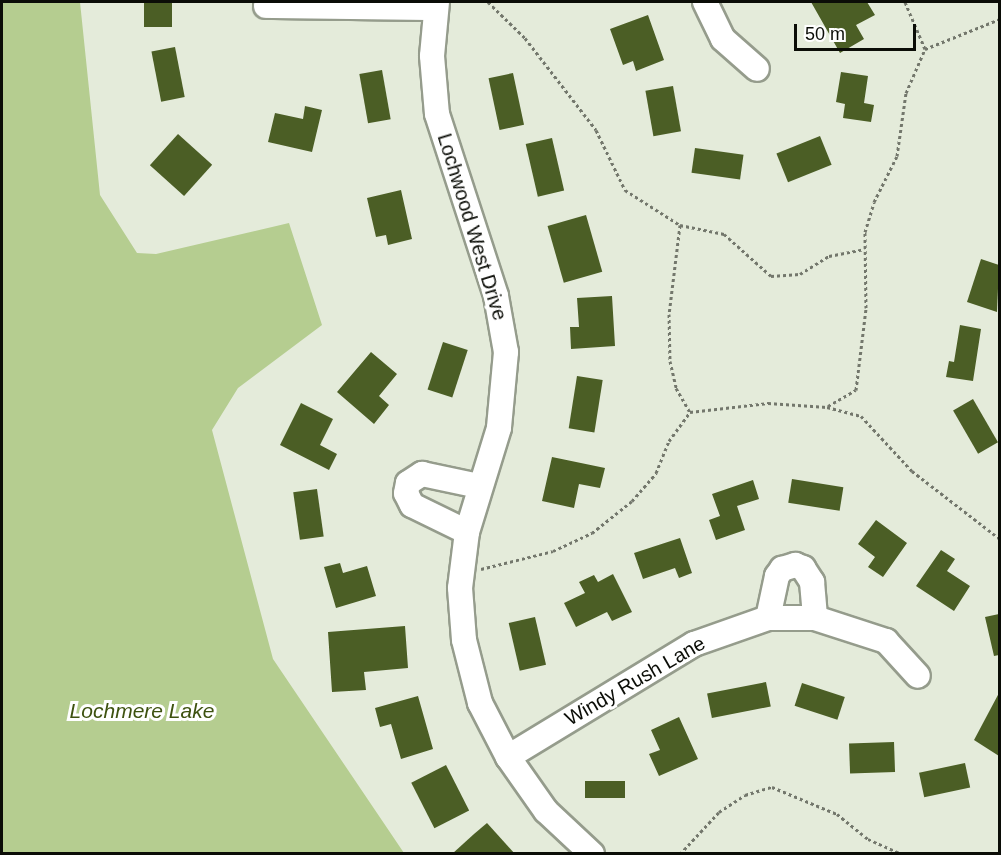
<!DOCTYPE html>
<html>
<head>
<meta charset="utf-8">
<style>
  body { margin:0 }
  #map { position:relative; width:1001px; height:855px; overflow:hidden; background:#e4ebda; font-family:Arial,sans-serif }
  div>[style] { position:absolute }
  .water>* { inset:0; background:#b5cd90 }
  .building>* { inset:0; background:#4b5e25; transform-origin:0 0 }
  .path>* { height:3px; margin-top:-1.5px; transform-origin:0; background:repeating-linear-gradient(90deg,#73776c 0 3px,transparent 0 6px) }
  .roads { filter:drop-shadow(2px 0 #959c8c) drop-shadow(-2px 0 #959c8c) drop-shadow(0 2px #959c8c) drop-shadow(0 -2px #959c8c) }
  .minor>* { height:24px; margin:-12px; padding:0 12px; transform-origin:12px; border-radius:12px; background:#fff }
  span { translate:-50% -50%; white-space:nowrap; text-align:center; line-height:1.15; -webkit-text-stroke:6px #fff; paint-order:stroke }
  .street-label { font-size:20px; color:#0b0d07 }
  .water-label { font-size:21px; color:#3e5210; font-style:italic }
  .frame { position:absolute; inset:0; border:3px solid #0b0d07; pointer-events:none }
  .scale { position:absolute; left:794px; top:24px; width:122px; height:27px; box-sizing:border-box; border:3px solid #0b0d07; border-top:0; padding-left:8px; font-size:18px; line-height:21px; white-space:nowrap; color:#0b0d07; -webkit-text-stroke:4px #fff; paint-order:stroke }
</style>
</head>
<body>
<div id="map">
  <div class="water">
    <i style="clip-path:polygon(2px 2px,80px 2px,100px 195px,137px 253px,156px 254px,289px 223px,322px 325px,238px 388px,212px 430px,273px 659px,404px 853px,2px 853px)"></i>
  </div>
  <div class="building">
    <i style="left:144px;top:2px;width:28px;height:25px"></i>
    <i style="clip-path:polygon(811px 2px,867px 2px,875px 15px,856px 25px,864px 39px,840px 53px)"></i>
    <i style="clip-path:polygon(648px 15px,664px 60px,636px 71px,633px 61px,623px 65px,610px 29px)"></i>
    <i style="left:175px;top:47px;width:51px;height:24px;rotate:79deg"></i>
    <i style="left:382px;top:70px;width:50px;height:23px;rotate:80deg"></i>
    <i style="clip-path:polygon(841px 72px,868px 76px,864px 103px,874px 105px,871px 122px,843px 118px,845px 104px,836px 102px)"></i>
    <i style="left:513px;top:73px;width:53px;height:25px;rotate:78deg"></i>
    <i style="left:673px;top:86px;width:46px;height:28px;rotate:80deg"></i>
    <i style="clip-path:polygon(305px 106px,322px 110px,312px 152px,268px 142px,275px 113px,303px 119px)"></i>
    <i style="left:178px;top:134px;width:46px;height:42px;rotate:42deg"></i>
    <i style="left:820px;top:136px;width:31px;height:47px;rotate:68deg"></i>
    <i style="left:552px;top:138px;width:54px;height:27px;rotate:77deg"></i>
    <i style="left:695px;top:148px;width:49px;height:25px;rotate:8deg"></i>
    <i style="clip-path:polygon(401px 190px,412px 239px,388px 245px,386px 235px,376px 237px,367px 198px)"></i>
    <i style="left:586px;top:215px;width:59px;height:40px;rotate:74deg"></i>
    <i style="clip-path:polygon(981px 259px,999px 265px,997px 312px,967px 302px)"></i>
    <i style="clip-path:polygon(612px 296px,615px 346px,571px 349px,570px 327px,579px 327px,577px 298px)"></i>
    <i style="clip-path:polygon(960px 325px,981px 329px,973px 381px,946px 377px,949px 361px,954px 362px)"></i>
    <i style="left:443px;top:342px;width:26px;height:50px;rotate:18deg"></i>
    <i style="clip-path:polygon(371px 352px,397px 374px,379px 396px,389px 405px,374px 424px,337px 392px)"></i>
    <i style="left:577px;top:376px;width:26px;height:53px;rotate:9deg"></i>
    <i style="left:973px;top:399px;width:50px;height:23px;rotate:60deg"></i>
    <i style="clip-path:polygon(301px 403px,333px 419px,320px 445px,337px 454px,329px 470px,280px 445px)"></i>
    <i style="clip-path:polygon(552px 457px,605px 468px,600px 488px,579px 484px,574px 508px,542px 501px)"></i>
    <i style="left:792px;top:479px;width:52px;height:24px;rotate:9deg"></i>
    <i style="clip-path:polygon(753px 480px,759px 499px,737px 506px,745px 530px,716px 540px,709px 520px,720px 516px,712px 494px)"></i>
    <i style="left:317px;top:489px;width:48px;height:24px;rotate:82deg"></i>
    <i style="clip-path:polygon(876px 520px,907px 543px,883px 577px,868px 567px,875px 557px,858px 544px)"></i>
    <i style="clip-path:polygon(680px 538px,692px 573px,679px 578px,675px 568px,643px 579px,634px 553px)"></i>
    <i style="clip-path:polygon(941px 550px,955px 559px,947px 571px,970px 586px,954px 611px,916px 586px)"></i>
    <i style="clip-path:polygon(340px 563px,343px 573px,367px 566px,376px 596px,336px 608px,324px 567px)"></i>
    <i style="clip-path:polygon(613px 574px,632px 612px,612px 621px,607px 612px,576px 627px,564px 603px,585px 593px,579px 582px,594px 575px,598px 582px)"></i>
    <i style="clip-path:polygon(999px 614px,999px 655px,994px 656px,985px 617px)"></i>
    <i style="left:535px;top:617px;width:49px;height:27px;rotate:77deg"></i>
    <i style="clip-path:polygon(405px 626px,408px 668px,364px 672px,366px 690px,332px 692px,328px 632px)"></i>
    <i style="left:766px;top:682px;width:25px;height:60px;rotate:79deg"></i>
    <i style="left:802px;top:683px;width:45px;height:24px;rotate:18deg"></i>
    <i style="clip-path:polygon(999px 693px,999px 756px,974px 740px)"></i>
    <i style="clip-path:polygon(418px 696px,433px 749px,401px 759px,391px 724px,380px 727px,375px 708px)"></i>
    <i style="clip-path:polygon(679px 717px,698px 759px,659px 776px,649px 754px,660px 750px,651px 730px)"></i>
    <i style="left:894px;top:742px;width:30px;height:45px;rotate:88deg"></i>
    <i style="left:965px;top:763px;width:25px;height:47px;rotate:78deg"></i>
    <i style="left:446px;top:765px;width:51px;height:39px;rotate:63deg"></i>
    <i style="left:585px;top:781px;width:40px;height:17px"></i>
    <i style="clip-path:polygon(487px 823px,515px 854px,452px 854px,474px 834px)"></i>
  </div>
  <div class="path">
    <i style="left:488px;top:2px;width:52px;rotate:44.2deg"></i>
    <i style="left:525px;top:38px;width:116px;rotate:52.3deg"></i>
    <i style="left:596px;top:130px;width:67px;rotate:64.2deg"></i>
    <i style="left:625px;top:190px;width:65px;rotate:32.5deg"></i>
    <i style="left:680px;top:225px;width:90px;rotate:97deg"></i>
    <i style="left:669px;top:314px;width:47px;rotate:88.8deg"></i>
    <i style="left:670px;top:361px;width:28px;rotate:77deg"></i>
    <i style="left:676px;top:388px;width:28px;rotate:60deg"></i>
    <i style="left:905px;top:2px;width:51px;rotate:66.9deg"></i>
    <i style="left:925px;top:49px;width:81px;rotate:-21.8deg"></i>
    <i style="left:680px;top:225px;width:45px;rotate:11.6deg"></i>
    <i style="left:724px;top:234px;width:63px;rotate:41.8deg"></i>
    <i style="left:771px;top:276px;width:29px;rotate:-4deg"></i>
    <i style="left:800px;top:274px;width:34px;rotate:-32deg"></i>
    <i style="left:829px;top:256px;width:36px;rotate:-11deg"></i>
    <i style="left:828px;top:406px;width:32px;rotate:-30deg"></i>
    <i style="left:856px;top:390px;width:83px;rotate:-83deg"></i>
    <i style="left:866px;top:308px;width:76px;rotate:-90.8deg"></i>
    <i style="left:865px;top:232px;width:31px;rotate:-73deg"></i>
    <i style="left:874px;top:202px;width:51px;rotate:-63.4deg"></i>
    <i style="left:897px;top:156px;width:64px;rotate:-81.9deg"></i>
    <i style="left:906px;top:93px;width:48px;rotate:-66.6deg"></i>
    <i style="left:481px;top:569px;width:74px;rotate:-14deg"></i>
    <i style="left:553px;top:551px;width:43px;rotate:-24.8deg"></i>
    <i style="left:592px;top:533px;width:51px;rotate:-38.7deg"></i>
    <i style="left:632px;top:501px;width:37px;rotate:-49deg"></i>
    <i style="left:656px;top:473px;width:35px;rotate:-68deg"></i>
    <i style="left:669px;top:441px;width:36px;rotate:-54deg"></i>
    <i style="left:690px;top:412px;width:79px;rotate:-6.6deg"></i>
    <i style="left:768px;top:403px;width:59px;rotate:3.9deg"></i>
    <i style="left:827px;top:407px;width:35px;rotate:15deg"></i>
    <i style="left:861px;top:416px;width:75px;rotate:47.2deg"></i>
    <i style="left:912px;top:471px;width:111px;rotate:37.7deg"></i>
    <i style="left:680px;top:854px;width:57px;rotate:-47.1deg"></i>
    <i style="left:719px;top:812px;width:31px;rotate:-33deg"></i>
    <i style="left:745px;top:795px;width:28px;rotate:-17deg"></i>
    <i style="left:772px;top:787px;width:70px;rotate:22.6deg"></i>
    <i style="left:837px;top:814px;width:40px;rotate:39deg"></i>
    <i style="left:868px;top:839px;width:36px;rotate:24deg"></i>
  </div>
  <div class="roads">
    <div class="minor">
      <i style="left:437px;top:2px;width:54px;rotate:95.3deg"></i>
      <i style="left:432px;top:56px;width:58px;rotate:85.1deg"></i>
      <i style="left:437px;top:114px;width:191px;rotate:72deg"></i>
      <i style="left:496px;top:296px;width:57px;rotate:79.9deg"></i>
      <i style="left:506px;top:352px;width:76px;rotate:95.3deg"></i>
      <i style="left:499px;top:428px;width:109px;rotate:107.1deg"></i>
      <i style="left:467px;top:532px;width:56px;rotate:97.1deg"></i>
      <i style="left:460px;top:588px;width:52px;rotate:85.6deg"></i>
      <i style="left:464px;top:640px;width:65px;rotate:75.7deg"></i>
      <i style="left:480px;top:703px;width:61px;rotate:62.6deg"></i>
      <i style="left:508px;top:757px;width:66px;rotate:54.9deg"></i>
      <i style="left:546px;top:811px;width:63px;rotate:43.1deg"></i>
      <i style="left:705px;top:2px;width:41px;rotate:64.1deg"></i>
      <i style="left:723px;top:39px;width:45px;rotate:41.4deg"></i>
      <i style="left:266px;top:6px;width:169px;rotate:0.7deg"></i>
      <i style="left:467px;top:532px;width:61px;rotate:-153.9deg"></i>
      <i style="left:412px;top:505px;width:13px;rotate:-117deg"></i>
      <i style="left:406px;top:493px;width:10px;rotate:-79deg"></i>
      <i style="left:408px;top:483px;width:17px;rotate:-33deg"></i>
      <i style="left:422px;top:474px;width:58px;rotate:11.9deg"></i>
      <i style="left:768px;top:618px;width:43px;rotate:-77.9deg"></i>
      <i style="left:777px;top:576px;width:9px;rotate:-54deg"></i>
      <i style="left:782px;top:569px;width:14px;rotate:-17deg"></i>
      <i style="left:795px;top:565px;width:9px;rotate:21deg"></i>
      <i style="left:803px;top:568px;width:17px;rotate:57deg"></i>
      <i style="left:812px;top:582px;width:36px;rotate:85deg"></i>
      <i style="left:508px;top:757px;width:218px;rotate:-31.3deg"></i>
      <i style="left:694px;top:644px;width:78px;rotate:-19.4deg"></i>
      <i style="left:768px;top:618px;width:47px"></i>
      <i style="left:815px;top:618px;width:75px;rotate:17.9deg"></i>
      <i style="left:886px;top:641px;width:47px;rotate:47.6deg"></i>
    </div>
  </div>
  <div class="street-label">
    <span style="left:472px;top:227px;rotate:73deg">Lochwood West Drive</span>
    <span style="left:635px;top:681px;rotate:-30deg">Windy Rush Lane</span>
  </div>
  <div class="water-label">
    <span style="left:142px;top:711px">Lochmere Lake</span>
  </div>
  <div class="frame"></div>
  <div class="scale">50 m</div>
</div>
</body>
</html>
